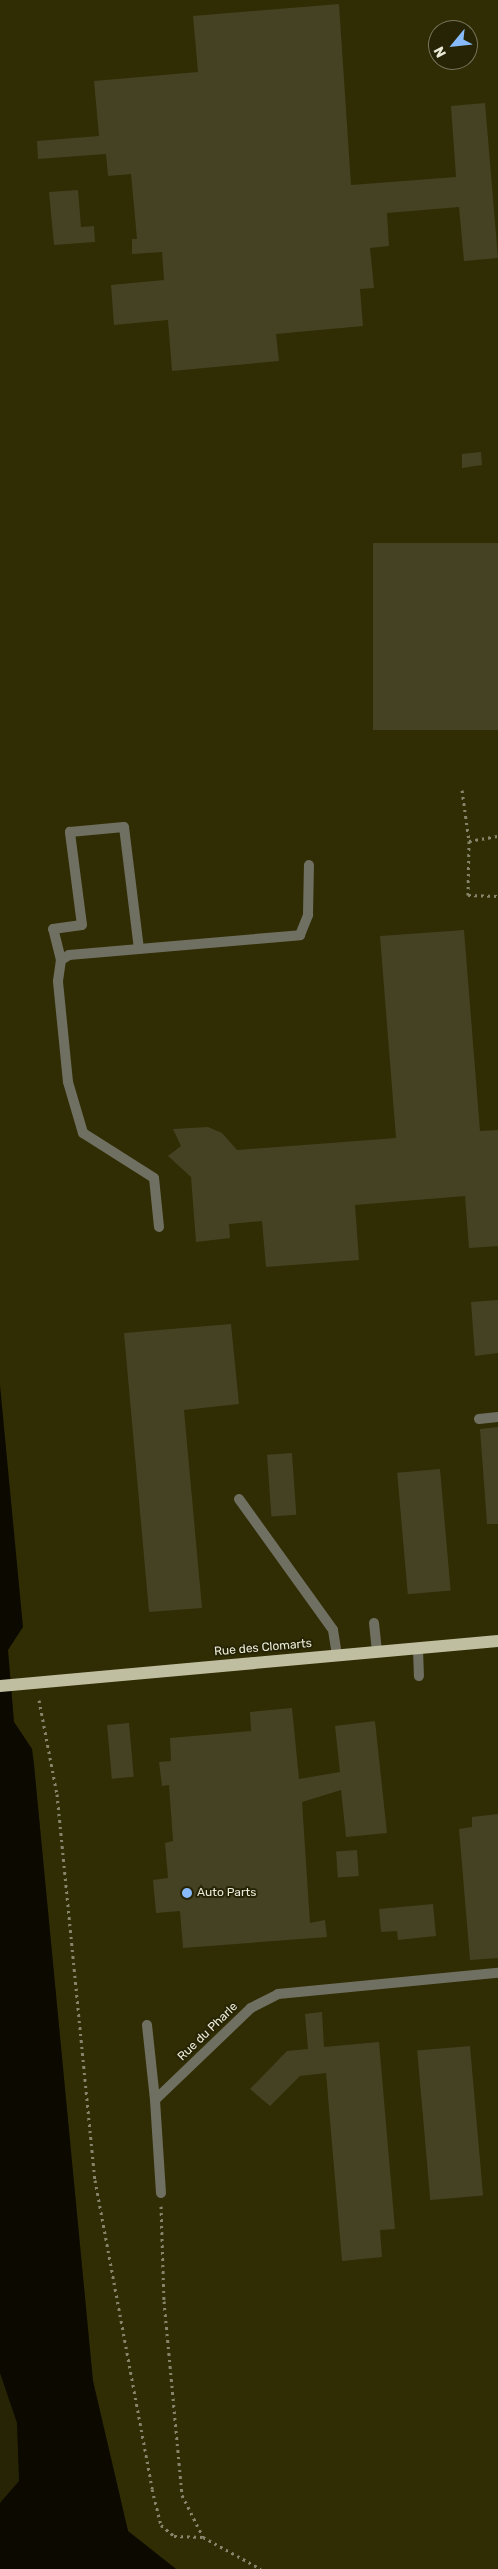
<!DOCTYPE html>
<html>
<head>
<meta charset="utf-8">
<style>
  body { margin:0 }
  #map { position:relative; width:498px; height:2569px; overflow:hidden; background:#272405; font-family:Rubik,sans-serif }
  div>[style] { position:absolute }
  .built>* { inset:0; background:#302d04 }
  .water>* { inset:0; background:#0b0900 }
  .building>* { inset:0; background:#444223; transform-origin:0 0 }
  .path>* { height:3px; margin-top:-1.5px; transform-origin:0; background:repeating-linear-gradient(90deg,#86856c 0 2.5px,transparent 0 6.5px) }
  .lane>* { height:10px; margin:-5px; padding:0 5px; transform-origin:5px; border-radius:5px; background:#707062 }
  .street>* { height:10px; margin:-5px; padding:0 5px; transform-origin:5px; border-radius:5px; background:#707062 }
  .primary>* { height:12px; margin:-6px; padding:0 6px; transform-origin:6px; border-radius:6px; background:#bfbea0 }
  .dots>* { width:14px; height:14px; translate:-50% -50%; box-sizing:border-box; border:2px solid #272405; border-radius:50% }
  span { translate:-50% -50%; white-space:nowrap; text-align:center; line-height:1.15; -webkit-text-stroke:4px #272405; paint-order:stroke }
  .street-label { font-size:12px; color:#ebebd9 }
  .poi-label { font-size:12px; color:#ebebd9 }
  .left { translate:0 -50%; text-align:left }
  .north { position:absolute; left:428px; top:20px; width:50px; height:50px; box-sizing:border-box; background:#272405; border:1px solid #75745a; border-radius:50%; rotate:242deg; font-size:14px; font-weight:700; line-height:20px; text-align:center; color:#ebebd9 }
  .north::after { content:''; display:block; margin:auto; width:18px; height:22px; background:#87bbfb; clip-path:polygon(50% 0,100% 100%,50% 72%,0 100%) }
</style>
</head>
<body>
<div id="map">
  <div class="built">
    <i style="clip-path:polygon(evenodd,0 0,498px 0,498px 2569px,176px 2569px,128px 2531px,93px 2381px,34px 1765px,32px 1749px,14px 1722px,9px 1663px,0 1664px,0 0,438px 30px,468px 30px,468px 60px,438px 60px,438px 30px)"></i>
  </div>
  <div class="water">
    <i style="clip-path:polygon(0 1385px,23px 1627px,8px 1650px,14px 1722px,32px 1749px,34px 1765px,93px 2381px,128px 2531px,176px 2569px,0 2569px,0 2503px,19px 2481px,17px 2423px,0 2373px)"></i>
  </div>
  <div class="building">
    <i style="clip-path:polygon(339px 4px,351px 185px,456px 177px,451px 106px,485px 103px,498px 258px,464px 261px,459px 207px,387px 213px,389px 246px,370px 248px,374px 288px,360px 289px,363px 326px,276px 334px,279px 361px,172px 371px,168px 320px,114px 325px,111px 285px,164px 280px,162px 252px,132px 254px,132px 239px,137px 239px,131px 174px,108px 176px,106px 154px,38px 159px,37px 141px,99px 136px,94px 81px,198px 72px,193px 16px)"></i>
    <i style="clip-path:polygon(78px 190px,81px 227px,94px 226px,95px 242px,54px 245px,49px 192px)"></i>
    <i style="clip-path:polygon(481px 452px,482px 465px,462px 468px,462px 454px)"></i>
    <i style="left:498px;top:543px;width:187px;height:125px;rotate:90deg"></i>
    <i style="clip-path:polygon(464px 930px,480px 1131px,498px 1130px,498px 1246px,469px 1248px,465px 1196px,355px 1205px,359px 1260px,266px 1267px,262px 1221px,229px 1224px,230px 1238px,196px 1242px,191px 1177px,168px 1156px,181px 1146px,173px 1129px,208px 1127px,222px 1133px,237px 1150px,396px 1138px,380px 936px)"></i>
    <i style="clip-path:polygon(498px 1300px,498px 1353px,475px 1356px,471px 1302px)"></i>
    <i style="clip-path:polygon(231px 1324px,239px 1404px,184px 1410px,202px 1608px,149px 1612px,124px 1333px)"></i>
    <i style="clip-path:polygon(498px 1427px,498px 1524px,487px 1524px,480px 1429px)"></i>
    <i style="left:292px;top:1453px;width:62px;height:25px;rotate:86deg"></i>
    <i style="left:440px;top:1469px;width:122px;height:43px;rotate:85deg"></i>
    <i style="clip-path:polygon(292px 1708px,299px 1779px,340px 1772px,335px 1726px,375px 1721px,387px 1833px,346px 1837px,341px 1790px,302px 1802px,310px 1923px,325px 1920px,327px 1937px,183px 1948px,180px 1911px,156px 1913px,153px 1880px,168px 1878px,165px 1843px,173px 1841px,169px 1785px,162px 1786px,159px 1762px,171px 1761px,170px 1738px,251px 1731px,250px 1712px)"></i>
    <i style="left:129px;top:1723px;width:54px;height:22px;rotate:85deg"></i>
    <i style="clip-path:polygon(498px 1814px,498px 1958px,470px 1960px,459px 1829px,472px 1827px,472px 1817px)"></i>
    <i style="left:357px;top:1850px;width:26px;height:21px;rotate:86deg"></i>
    <i style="clip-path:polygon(433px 1904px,436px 1936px,398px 1940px,397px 1931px,381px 1932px,379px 1909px)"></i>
    <i style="clip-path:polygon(322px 2012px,324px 2047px,379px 2042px,395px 2229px,380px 2230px,382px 2257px,342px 2261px,326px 2073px,300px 2076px,270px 2106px,250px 2089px,287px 2051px,308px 2049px,305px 2014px)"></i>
    <i style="left:470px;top:2046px;width:150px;height:53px;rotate:85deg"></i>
  </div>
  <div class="path">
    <i style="left:462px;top:790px;width:51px;rotate:82.2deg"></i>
    <i style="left:469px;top:841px;width:54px;rotate:91.1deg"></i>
    <i style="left:468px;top:895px;width:30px;rotate:2deg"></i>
    <i style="left:469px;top:841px;width:29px;rotate:-10deg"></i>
    <i style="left:39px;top:1700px;width:96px;rotate:79.2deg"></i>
    <i style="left:57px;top:1794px;width:388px;rotate:84.4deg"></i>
    <i style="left:95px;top:2180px;width:314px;rotate:79.5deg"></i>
    <i style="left:152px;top:2489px;width:37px;rotate:76deg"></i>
    <i style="left:161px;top:2525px;width:17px;rotate:40deg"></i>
    <i style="left:174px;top:2536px;width:29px;rotate:2deg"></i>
    <i style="left:161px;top:2206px;width:95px;rotate:88.2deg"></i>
    <i style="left:164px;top:2301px;width:195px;rotate:84.7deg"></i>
    <i style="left:182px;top:2495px;width:47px;rotate:63.4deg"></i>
    <i style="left:203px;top:2537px;width:66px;rotate:28.9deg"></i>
  </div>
  <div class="lane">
    <i style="left:61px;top:960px;width:32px;rotate:-104deg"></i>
    <i style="left:53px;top:929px;width:29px;rotate:-8deg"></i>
    <i style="left:82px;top:925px;width:94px;rotate:-97.4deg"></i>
    <i style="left:70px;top:832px;width:54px;rotate:-5.3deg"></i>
    <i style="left:124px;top:827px;width:123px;rotate:83deg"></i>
    <i style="left:159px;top:1227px;width:49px;rotate:-95.8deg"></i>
    <i style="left:154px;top:1178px;width:84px;rotate:-147.6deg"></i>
    <i style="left:83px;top:1133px;width:53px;rotate:-106.4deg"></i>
    <i style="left:68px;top:1082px;width:101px;rotate:-95.7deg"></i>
    <i style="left:58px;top:981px;width:21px;rotate:-82deg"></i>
    <i style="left:61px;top:960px;width:9px;rotate:-32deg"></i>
    <i style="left:69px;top:955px;width:232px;rotate:-4.9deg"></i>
    <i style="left:300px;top:935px;width:22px;rotate:-68deg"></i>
    <i style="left:308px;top:915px;width:50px;rotate:-88.9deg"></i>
    <i style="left:479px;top:1419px;width:19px;rotate:-6deg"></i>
    <i style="left:239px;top:1499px;width:161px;rotate:54.3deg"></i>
    <i style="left:333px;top:1630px;width:26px;rotate:81deg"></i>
    <i style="left:374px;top:1623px;width:29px;rotate:84deg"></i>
    <i style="left:418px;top:1649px;width:27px;rotate:88deg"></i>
    <i style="left:147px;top:2025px;width:75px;rotate:83.9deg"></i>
  </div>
  <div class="street">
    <i style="left:161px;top:2193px;width:93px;rotate:-93.7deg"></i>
    <i style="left:155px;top:2100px;width:133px;rotate:-43.8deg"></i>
    <i style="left:251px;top:2008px;width:30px;rotate:-27deg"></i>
    <i style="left:278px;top:1994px;width:221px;rotate:-5.5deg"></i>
  </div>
  <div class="primary">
    <i style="left:0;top:1686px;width:500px;rotate:-5.16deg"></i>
  </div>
  <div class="dots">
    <i style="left:187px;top:1893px;background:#87bbfb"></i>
  </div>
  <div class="street-label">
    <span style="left:263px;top:1648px;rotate:-5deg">Rue des Clomarts</span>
    <span style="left:208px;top:2032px;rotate:-44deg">Rue du Pharle</span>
  </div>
  <div class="poi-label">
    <span class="left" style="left:197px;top:1893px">Auto Parts</span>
  </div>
  <div class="north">N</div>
</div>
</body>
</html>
